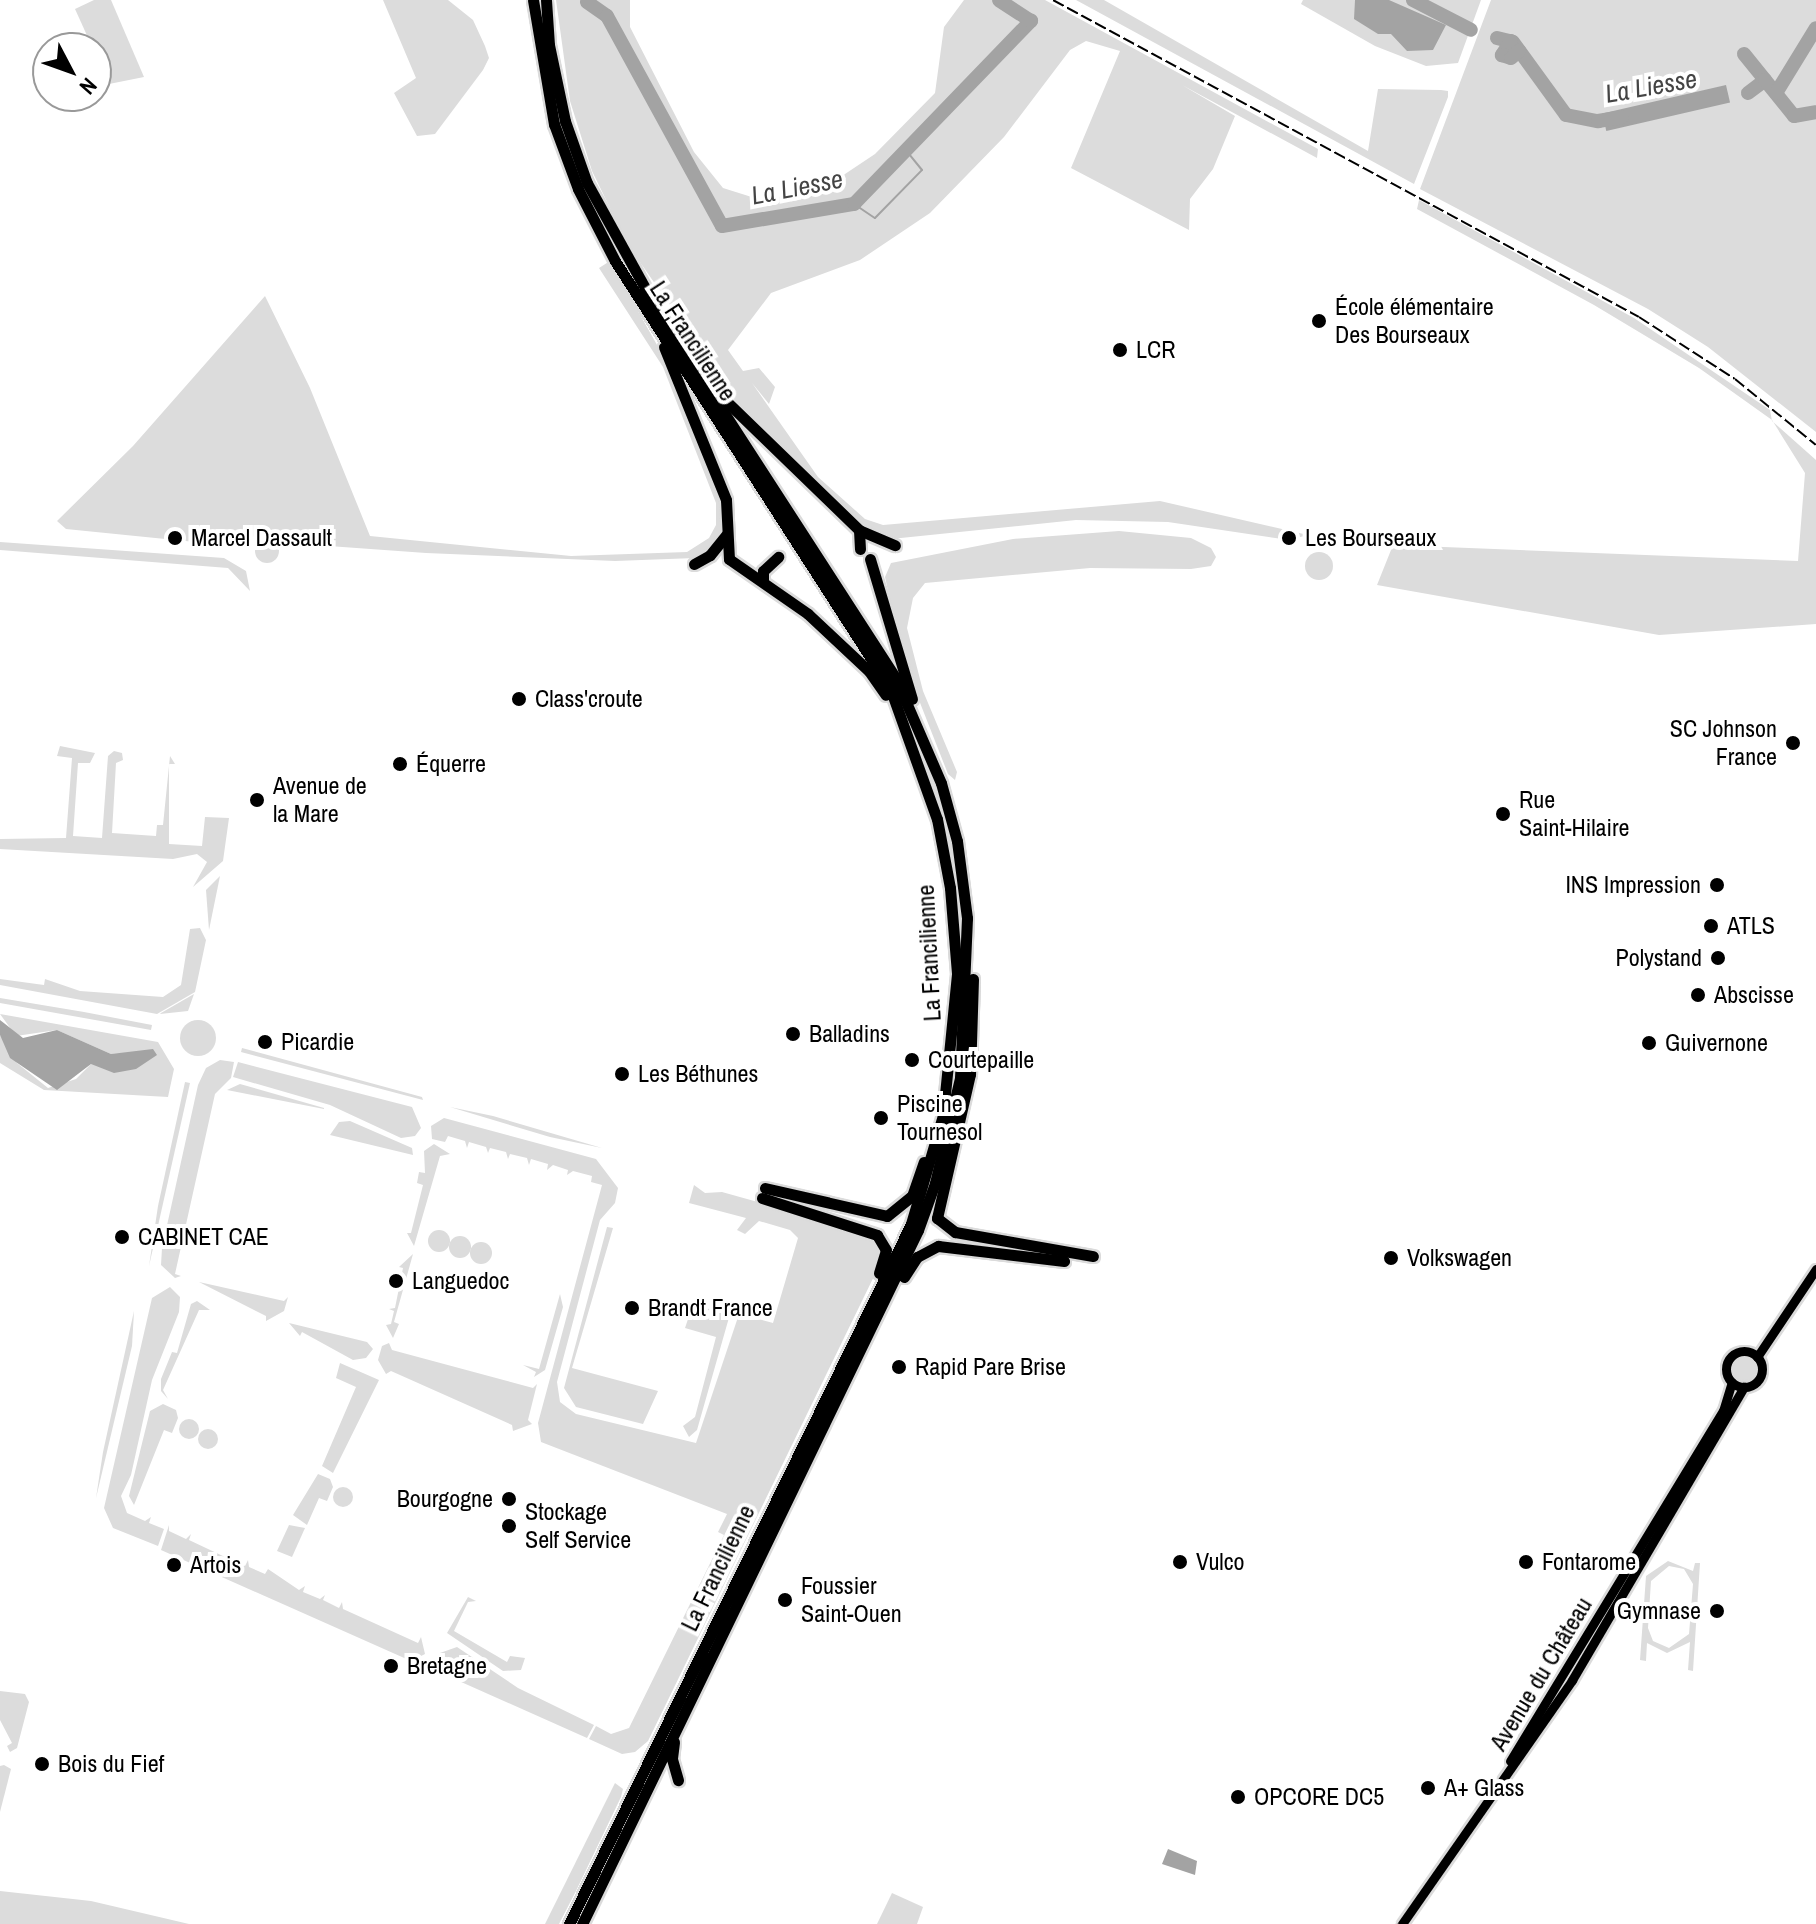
<!DOCTYPE html>
<html>
<head>
<meta charset="utf-8">
<style>
  body { margin:0 }
  #map { position:relative; width:1816px; height:1924px; overflow:hidden; background:#fff; font-family:"Archivo Narrow",sans-serif }
  div>[style] { position:absolute }
  .green>* { inset:0; background:#dcdcdc }
  .round { border-radius:50% }
  .water>* { inset:0; background:#a3a3a3; transform-origin:0 0 }
  .stream>* { height:2px; margin:-1px; padding:0 1px; transform-origin:1px; border-radius:1px; background:#a3a3a3 }
  .river>* { height:14px; margin:-7px; padding:0 7px; transform-origin:7px; border-radius:7px; background:#a3a3a3 }
  .roads { filter:drop-shadow(2px 0 #dbdbdb) drop-shadow(-2px 0 #dbdbdb) drop-shadow(0 2px #dbdbdb) drop-shadow(0 -2px #dbdbdb) }
  .primary>* { height:9px; margin:-4.5px; padding:0 4.5px; transform-origin:4.5px; border-radius:4.5px; background:#000 }
  .primary>.ring { margin:-4.5px; padding:0; box-sizing:content-box; background:none; border:9px solid #000; border-radius:50% }
  .highway>* { height:11px; margin:-5.5px; padding:0 5.5px; transform-origin:5.5px; border-radius:5.5px; background:#000 }
  .rail>* { height:2px; margin-top:-1px; transform-origin:0; background:repeating-linear-gradient(90deg,#000 0 12px,transparent 0 16px) }
  .dots>* { width:22px; height:22px; translate:-50% -50%; box-sizing:border-box; border:4px solid #fff; border-radius:50% }
  span { translate:-50% -50%; white-space:nowrap; text-align:center; line-height:1.15; -webkit-text-stroke:8px #fff; paint-order:stroke }
  .poi-label { font-size:24px; color:#000 }
  .left { translate:0 -50%; text-align:left }
  .right { translate:-100% -50%; text-align:right }
  .street-label { font-size:24px; color:#000 }
  .water-label { font-size:26px; color:#444; font-style:italic }
  .north { position:absolute; left:32px; top:32px; width:80px; height:80px; box-sizing:border-box; background:#fff; border:2px solid #999; border-radius:50%; rotate:131deg; font-size:22px; font-weight:700; line-height:32px; text-align:center; color:#000 }
  .north::after { content:''; display:block; margin:auto; width:28px; height:36px; background:#000; clip-path:polygon(50% 0,100% 100%,50% 72%,0 100%) }
</style>
</head>
<body>
<div id="map">
  <div class="green">
    <i style="clip-path:polygon(94px 0,111px 0,144px 77px,109px 84px,75px 9px)"></i>
    <i style="clip-path:polygon(383px 0,448px 0,473px 20px,485px 46px,489px 58px,483px 70px,435px 134px,417px 136px,394px 93px,416px 78px)"></i>
    <i style="clip-path:polygon(556px 0,630px 0,630px 27px,694px 152px,723px 188px,758px 199px,818px 192px,875px 154px,935px 93px,944px 27px,964px 0,1045px 0,1318px 149px,1317px 158px,1182px 85px,1235px 116px,1213px 169px,1190px 199px,1189px 230px,1071px 168px,1120px 51px,1086px 41px,1070px 50px,1004px 137px,930px 213px,860px 260px,771px 293px,728px 350px,743px 371px,759px 368px,775px 387px,769px 404px,752px 383px,818px 477px,865px 519px,883px 525px,1160px 501px,1308px 535px,1289px 540px,1168px 522px,1076px 520px,891px 539px,868px 532px,743px 410px,628px 245px,592px 171px,570px 101px)"></i>
    <i style="clip-path:polygon(1076px 0,1104px 0,1368px 151px,1378px 89px,1441px 90px,1448px 91px,1448px 97px,1414px 184px)"></i>
    <i style="clip-path:polygon(1303px 0,1481px 0,1458px 63px,1426px 66px,1375px 46px,1301px 4px)"></i>
    <i style="clip-path:polygon(1491px 0,1816px 0,1816px 432px,1708px 347px,1648px 309px,1420px 189px)"></i>
    <i style="clip-path:polygon(1419px 200px,1634px 318px,1770px 410px,1772px 421px,1816px 460px,1816px 624px,1659px 635px,1377px 585px,1393px 545px,1798px 561px,1805px 473px,1772px 420px,1699px 368px,1594px 305px,1417px 209px)"></i>
    <i style="clip-path:polygon(610px 261px,666px 361px,722px 498px,725px 529px,712px 549px,695px 558px,615px 561px,426px 553px,301px 544px,275px 530px,225px 545px,66px 529px,57px 521px,133px 446px,265px 296px,310px 388px,370px 536px,571px 556px,687px 552px,709px 538px,716px 525px,716px 503px,663px 367px,599px 268px)"></i>
    <i style="clip-path:polygon(1119px 531px,1191px 538px,1211px 548px,1216px 557px,1211px 566px,1191px 569px,1090px 568px,925px 583px,913px 598px,907px 628px,923px 691px,957px 772px,955px 780px,948px 774px,902px 657px,885px 577px,891px 563px,1013px 539px)"></i>
    <i class="round" style="left:255px;top:539px;width:24px;height:24px"></i>
    <i style="clip-path:polygon(0 542px,224px 558px,246px 571px,250px 591px,228px 568px,0 550px)"></i>
    <i class="round" style="left:1305px;top:552px;width:28px;height:28px"></i>
    <i style="clip-path:polygon(60px 746px,95px 753px,90px 763px,78px 763px,73px 836px,102px 838px,108px 756px,114px 751px,122px 753px,123px 760px,116px 763px,112px 833px,156px 836px,157px 825px,163px 825px,170px 756px,175px 764px,169px 764px,169px 844px,202px 846px,205px 817px,229px 818px,223px 861px,193px 887px,207px 862px,197px 854px,173px 859px,0 849px,0 839px,66px 838px,72px 758px,57px 756px)"></i>
    <i style="clip-path:polygon(220px 876px,209px 930px,206px 890px)"></i>
    <i style="clip-path:polygon(200px 928px,206px 940px,195px 992px,157px 1014px,0 985px,0 979px,44px 985px,45px 979px,80px 991px,163px 997px,181px 985px,190px 929px)"></i>
    <i style="clip-path:polygon(194px 994px,188px 1011px,160px 1014px,161px 1013px)"></i>
    <i style="clip-path:polygon(0 998px,84px 1012px,152px 1025px,151px 1030px,0 1003px)"></i>
    <i style="clip-path:polygon(0 1014px,158px 1042px,174px 1069px,168px 1097px,44px 1090px,0 1063px,0 1035px,17px 1063px,48px 1088px,76px 1079px,91px 1064px,128px 1053px,111px 1054px,57px 1030px,16px 1036px)"></i>
    <i class="round" style="left:180px;top:1020px;width:36px;height:36px"></i>
    <i style="clip-path:polygon(242px 1048px,422px 1097px,423px 1100px,241px 1052px)"></i>
    <i style="clip-path:polygon(220px 1060px,234px 1062px,231px 1078px,215px 1094px,175px 1274px,181px 1276px,175px 1278px,161px 1265px,162px 1248px,198px 1085px,206px 1068px)"></i>
    <i style="clip-path:polygon(238px 1062px,412px 1107px,421px 1128px,415px 1136px,401px 1138px,330px 1105px,233px 1077px)"></i>
    <i style="clip-path:polygon(185px 1082px,190px 1083px,149px 1266px,158px 1206px)"></i>
    <i style="clip-path:polygon(240px 1084px,324px 1108px,324px 1109px,227px 1090px)"></i>
    <i style="clip-path:polygon(450px 1107px,493px 1116px,602px 1148px,550px 1137px)"></i>
    <i style="clip-path:polygon(444px 1118px,596px 1159px,618px 1188px,615px 1203px,600px 1220px,557px 1382px,560px 1402px,576px 1414px,696px 1443px,739px 1314px,773px 1323px,798px 1238px,790px 1230px,759px 1221px,745px 1234px,737px 1230px,746px 1218px,689px 1203px,694px 1185px,705px 1193px,722px 1192px,871px 1234px,880px 1241px,880px 1264px,648px 1741px,635px 1752px,622px 1754px,589px 1739px,596px 1726px,611px 1734px,629px 1728px,724px 1535px,718px 1532px,727px 1514px,541px 1442px,538px 1423px,602px 1185px,591px 1182px,592px 1176px,573px 1171px,567px 1175px,568px 1170px,553px 1165px,547px 1170px,548px 1164px,531px 1159px,529px 1165px,527px 1158px,510px 1154px,508px 1159px,506px 1152px,490px 1148px,488px 1153px,486px 1147px,469px 1142px,467px 1148px,465px 1141px,448px 1136px,445px 1142px,432px 1139px,431px 1126px)"></i>
    <i style="clip-path:polygon(350px 1121px,412px 1148px,413px 1155px,330px 1135px,339px 1122px)"></i>
    <i style="clip-path:polygon(434px 1144px,450px 1154px,440px 1156px,414px 1246px,407px 1233px,411px 1233px,423px 1185px,417px 1183px,419px 1172px,425px 1173px,424px 1151px)"></i>
    <i style="clip-path:polygon(607px 1227px,613px 1228px,572px 1368px,658px 1391px,643px 1424px,576px 1407px,564px 1388px)"></i>
    <i class="round" style="left:428px;top:1230px;width:22px;height:22px"></i>
    <i class="round" style="left:449px;top:1236px;width:22px;height:22px"></i>
    <i class="round" style="left:470px;top:1242px;width:22px;height:22px"></i>
    <i style="clip-path:polygon(413px 1254px,394px 1322px,399px 1324px,393px 1338px,386px 1325px,391px 1324px,394px 1311px,389px 1309px,395px 1308px,403px 1268px,399px 1267px)"></i>
    <i style="clip-path:polygon(199px 1282px,284px 1301px,288px 1297px,284px 1311px,266px 1321px,266px 1316px)"></i>
    <i style="clip-path:polygon(170px 1287px,180px 1297px,179px 1312px,152px 1380px,131px 1475px,121px 1496px,127px 1513px,145px 1521px,151px 1517px,149px 1523px,164px 1529px,158px 1546px,113px 1528px,104px 1508px,152px 1298px)"></i>
    <i style="clip-path:polygon(560px 1294px,563px 1307px,545px 1370px,534px 1377px,536px 1372px,523px 1365px,539px 1369px)"></i>
    <i style="clip-path:polygon(197px 1301px,210px 1310px,199px 1310px,163px 1390px,168px 1399px,161px 1391px,161px 1379px,172px 1352px,177px 1353px,191px 1304px)"></i>
    <i style="clip-path:polygon(709px 1301px,732px 1307px,697px 1430px,689px 1437px,683px 1426px,695px 1417px,716px 1337px,685px 1328px,690px 1313px,707px 1308px)"></i>
    <i style="clip-path:polygon(134px 1311px,132px 1346px,96px 1498px,103px 1452px)"></i>
    <i style="clip-path:polygon(289px 1323px,367px 1342px,373px 1349px,366px 1358px,353px 1360px,302px 1332px,300px 1336px)"></i>
    <i style="clip-path:polygon(389px 1343px,392px 1350px,533px 1388px,537px 1384px,528px 1420px,532px 1424px,513px 1431px,512px 1425px,391px 1371px,386px 1374px,378px 1360px,382px 1346px)"></i>
    <i class="round" style="left:1731px;top:1356px;width:26px;height:26px"></i>
    <i style="clip-path:polygon(340px 1363px,379px 1380px,333px 1473px,322px 1466px,356px 1387px,336px 1378px)"></i>
    <i style="clip-path:polygon(163px 1404px,176px 1410px,178px 1418px,172px 1433px,164px 1430px,134px 1505px,129px 1496px,150px 1411px)"></i>
    <i class="round" style="left:179px;top:1419px;width:20px;height:20px"></i>
    <i class="round" style="left:198px;top:1429px;width:20px;height:20px"></i>
    <i style="clip-path:polygon(318px 1474px,330px 1479px,333px 1487px,327px 1501px,319px 1498px,307px 1525px,293px 1515px)"></i>
    <i class="round" style="left:333px;top:1487px;width:20px;height:20px"></i>
    <i style="clip-path:polygon(169px 1525px,169px 1531px,186px 1539px,191px 1534px,189px 1540px,225px 1557px,231px 1552px,229px 1558px,245px 1566px,248px 1560px,249px 1567px,265px 1574px,268px 1569px,299px 1590px,305px 1586px,303px 1592px,320px 1599px,325px 1595px,323px 1600px,339px 1608px,342px 1602px,343px 1609px,418px 1643px,421px 1637px,425px 1654px,411px 1661px,161px 1550px)"></i>
    <i style="clip-path:polygon(289px 1525px,305px 1528px,292px 1557px,277px 1551px)"></i>
    <i style="clip-path:polygon(evenodd,1668px 1561px,1693px 1571px,1695px 1563px,1700px 1563px,1693px 1671px,1688px 1670px,1690px 1642px,1667px 1653px,1647px 1643px,1646px 1661px,1640px 1660px,1646px 1576px,1668px 1561px,1669px 1566px,1684px 1569px,1693px 1584px,1689px 1634px,1669px 1648px,1653px 1641px,1648px 1628px,1651px 1581px,1669px 1566px)"></i>
    <i style="clip-path:polygon(468px 1597px,476px 1601px,468px 1602px,454px 1631px,507px 1662px,510px 1656px,525px 1658px,521px 1670px,503px 1671px,447px 1633px)"></i>
    <i style="clip-path:polygon(457px 1647px,518px 1688px,594px 1725px,587px 1738px,432px 1669px,437px 1654px)"></i>
    <i style="clip-path:polygon(0 1691px,25px 1694px,29px 1702px,17px 1748px,10px 1752px,7px 1746px,12px 1743px,0 1720px)"></i>
    <i style="clip-path:polygon(4px 1765px,11px 1769px,0 1812px,0 1766px)"></i>
    <i style="clip-path:polygon(615px 1783px,623px 1789px,621px 1797px,576px 1891px,559px 1924px,545px 1924px)"></i>
    <i style="clip-path:polygon(0 1891px,91px 1901px,189px 1924px,0 1924px)"></i>
    <i style="clip-path:polygon(892px 1893px,923px 1907px,917px 1924px,877px 1924px)"></i>
  </div>
  <div class="water">
    <i style="clip-path:polygon(1355px 0,1389px 0,1446px 25px,1433px 50px,1407px 51px,1391px 34px,1378px 34px,1354px 19px)"></i>
    <i style="left:1726px;top:85px;width:18px;height:127px;rotate:77deg"></i>
    <i style="clip-path:polygon(0 1020px,23px 1038px,57px 1030px,111px 1054px,153px 1049px,157px 1055px,136px 1069px,114px 1073px,91px 1064px,57px 1090px,10px 1058px,0 1035px)"></i>
    <i style="clip-path:polygon(1168px 1849px,1197px 1861px,1195px 1875px,1162px 1864px)"></i>
  </div>
  <div class="stream">
    <i style="left:854px;top:204px;width:25px;rotate:34deg"></i>
    <i style="left:875px;top:218px;width:67px;rotate:-45.6deg"></i>
    <i style="left:922px;top:170px;width:26px;rotate:-129deg"></i>
  </div>
  <div class="river">
    <i style="left:1413px;top:0;width:65px;rotate:27.3deg"></i>
    <i style="left:587px;top:2px;width:24px;rotate:35deg"></i>
    <i style="left:607px;top:16px;width:239px;rotate:61.3deg"></i>
    <i style="left:722px;top:226px;width:134px;rotate:-9.5deg"></i>
    <i style="left:854px;top:204px;width:255px;rotate:-46deg"></i>
    <i style="left:1031px;top:21px;width:38px;rotate:-147deg"></i>
    <i style="left:1497px;top:38px;width:16px;rotate:14deg"></i>
    <i style="left:1513px;top:42px;width:90px;rotate:54deg"></i>
    <i style="left:1566px;top:115px;width:33px;rotate:11deg"></i>
    <i style="left:1598px;top:121px;width:24px;rotate:-9deg"></i>
    <i style="left:1511px;top:41px;width:17px;rotate:123deg"></i>
    <i style="left:1502px;top:55px;width:9px;rotate:18deg"></i>
    <i style="left:1511px;top:58px;width:11px;rotate:-41deg"></i>
    <i style="left:1744px;top:54px;width:33px;rotate:51deg"></i>
    <i style="left:1748px;top:93px;width:21px;rotate:-37deg"></i>
    <i style="left:1765px;top:80px;width:46px;rotate:51.1deg"></i>
    <i style="left:1794px;top:116px;width:22px;rotate:-10deg"></i>
    <i style="left:1776px;top:93px;width:76px;rotate:-58.4deg"></i>
  </div>
  <div class="roads">
    <div class="primary">
      <i class="ring" style="left:1726px;top:1351px;width:27px;height:27px"></i>
      <i style="left:1757px;top:1357px;width:106px;rotate:-56.2deg"></i>
      <i style="left:1510px;top:1761px;width:410px;rotate:-58.7deg"></i>
      <i style="left:1723px;top:1411px;width:30px;rotate:-73deg"></i>
      <i style="left:1402px;top:1924px;width:297px;rotate:-55.1deg"></i>
      <i style="left:1572px;top:1680px;width:340px;rotate:-59.6deg"></i>
    </div>
    <div class="highway">
      <i style="left:533px;top:0;width:126px;rotate:80.4deg"></i>
      <i style="left:554px;top:124px;width:69px;rotate:69.7deg"></i>
      <i style="left:578px;top:189px;width:81px;rotate:62.8deg"></i>
      <i style="left:615px;top:261px;width:508px;rotate:57.22deg"></i>
      <i style="left:890px;top:688px;width:139px;rotate:70.3deg"></i>
      <i style="left:937px;top:819px;width:70px;rotate:79.3deg"></i>
      <i style="left:950px;top:888px;width:86px;rotate:85.3deg"></i>
      <i style="left:957px;top:974px;width:142px;rotate:95.7deg"></i>
      <i style="left:943px;top:1115px;width:114px;rotate:106.4deg"></i>
      <i style="left:911px;top:1224px;width:779px;rotate:116.04deg"></i>
      <i style="left:546px;top:0;width:45px;rotate:86.2deg"></i>
      <i style="left:549px;top:45px;width:78px;rotate:78.1deg"></i>
      <i style="left:565px;top:121px;width:66px;rotate:70.5deg"></i>
      <i style="left:587px;top:183px;width:141px;rotate:61.1deg"></i>
      <i style="left:655px;top:306px;width:444px;rotate:57.1deg"></i>
      <i style="left:896px;top:679px;width:113px;rotate:66.6deg"></i>
      <i style="left:941px;top:783px;width:60px;rotate:74.6deg"></i>
      <i style="left:957px;top:841px;width:78px;rotate:82.6deg"></i>
      <i style="left:967px;top:918px;width:160px;rotate:92.5deg"></i>
      <i style="left:960px;top:1078px;width:108px;rotate:103.4deg"></i>
      <i style="left:935px;top:1183px;width:50px;rotate:109.9deg"></i>
      <i style="left:918px;top:1230px;width:771px;rotate:115.83deg"></i>
      <i style="left:664px;top:347px;width:165px;rotate:67.9deg"></i>
      <i style="left:726px;top:500px;width:59px;rotate:87.1deg"></i>
      <i style="left:729px;top:559px;width:96px;rotate:34.8deg"></i>
      <i style="left:808px;top:614px;width:83px;rotate:43.1deg"></i>
      <i style="left:869px;top:671px;width:29px;rotate:55deg"></i>
      <i style="left:727px;top:402px;width:184px;rotate:44.1deg"></i>
      <i style="left:859px;top:530px;width:39px;rotate:23deg"></i>
      <i style="left:859px;top:530px;width:19px;rotate:87deg"></i>
      <i style="left:870px;top:559px;width:146px;rotate:73.3deg"></i>
      <i style="left:694px;top:564px;width:18px;rotate:-29deg"></i>
      <i style="left:710px;top:555px;width:26px;rotate:-51deg"></i>
      <i style="left:763px;top:581px;width:10px;rotate:-90deg"></i>
      <i style="left:763px;top:571px;width:21px;rotate:-43deg"></i>
      <i style="left:973px;top:979px;width:95px;rotate:91.8deg"></i>
      <i style="left:970px;top:1074px;width:148px;rotate:102.9deg"></i>
      <i style="left:937px;top:1218px;width:23px;rotate:38deg"></i>
      <i style="left:955px;top:1232px;width:140px;rotate:9.9deg"></i>
      <i style="left:765px;top:1188px;width:125px;rotate:12.9deg"></i>
      <i style="left:887px;top:1216px;width:32px;rotate:-39deg"></i>
      <i style="left:912px;top:1196px;width:36px;rotate:-71deg"></i>
      <i style="left:762px;top:1198px;width:121px;rotate:17.8deg"></i>
      <i style="left:877px;top:1235px;width:17px;rotate:59deg"></i>
      <i style="left:886px;top:1250px;width:24px;rotate:107deg"></i>
      <i style="left:904px;top:1277px;width:24px;rotate:-57deg"></i>
      <i style="left:917px;top:1257px;width:24px;rotate:-28deg"></i>
      <i style="left:938px;top:1246px;width:127px;rotate:6.8deg"></i>
      <i style="left:674px;top:1742px;width:17px;rotate:97deg"></i>
      <i style="left:672px;top:1759px;width:22px;rotate:74deg"></i>
    </div>
  </div>
  <div class="rail">
    <i style="left:1053px;top:0;width:666px;rotate:28.41deg"></i>
    <i style="left:1639px;top:317px;width:114px;rotate:32.9deg"></i>
    <i style="left:1735px;top:379px;width:104px;rotate:39.2deg"></i>
  </div>
  <div class="dots">
    <i style="left:1319px;top:321px;background:#000"></i>
    <i style="left:1120px;top:350px;background:#000"></i>
    <i style="left:175px;top:538px;background:#000"></i>
    <i style="left:1289px;top:538px;background:#000"></i>
    <i style="left:519px;top:699px;background:#000"></i>
    <i style="left:1793px;top:743px;background:#000"></i>
    <i style="left:400px;top:764px;background:#000"></i>
    <i style="left:257px;top:800px;background:#000"></i>
    <i style="left:1503px;top:814px;background:#000"></i>
    <i style="left:1717px;top:885px;background:#000"></i>
    <i style="left:1711px;top:926px;background:#000"></i>
    <i style="left:1718px;top:958px;background:#000"></i>
    <i style="left:1698px;top:995px;background:#000"></i>
    <i style="left:793px;top:1034px;background:#000"></i>
    <i style="left:265px;top:1042px;background:#000"></i>
    <i style="left:1649px;top:1043px;background:#000"></i>
    <i style="left:912px;top:1060px;background:#000"></i>
    <i style="left:622px;top:1074px;background:#000"></i>
    <i style="left:881px;top:1118px;background:#000"></i>
    <i style="left:122px;top:1237px;background:#000"></i>
    <i style="left:1391px;top:1258px;background:#000"></i>
    <i style="left:396px;top:1281px;background:#000"></i>
    <i style="left:632px;top:1308px;background:#000"></i>
    <i style="left:899px;top:1367px;background:#000"></i>
    <i style="left:509px;top:1499px;background:#000"></i>
    <i style="left:509px;top:1526px;background:#000"></i>
    <i style="left:1180px;top:1562px;background:#000"></i>
    <i style="left:1526px;top:1562px;background:#000"></i>
    <i style="left:174px;top:1565px;background:#000"></i>
    <i style="left:785px;top:1600px;background:#000"></i>
    <i style="left:1717px;top:1611px;background:#000"></i>
    <i style="left:391px;top:1666px;background:#000"></i>
    <i style="left:42px;top:1764px;background:#000"></i>
    <i style="left:1428px;top:1788px;background:#000"></i>
    <i style="left:1238px;top:1797px;background:#000"></i>
  </div>
  <div class="poi-label">
    <span class="left" style="left:1335px;top:321px">École élémentaire<br>Des Bourseaux</span>
    <span class="left" style="left:1136px;top:350px">LCR</span>
    <span class="left" style="left:191px;top:538px">Marcel Dassault</span>
    <span class="left" style="left:1305px;top:538px">Les Bourseaux</span>
    <span class="left" style="left:535px;top:699px">Class'croute</span>
    <span class="right" style="left:1777px;top:743px">SC Johnson<br>France</span>
    <span class="left" style="left:416px;top:764px">Équerre</span>
    <span class="left" style="left:273px;top:800px">Avenue de<br>la Mare</span>
    <span class="left" style="left:1519px;top:814px">Rue<br>Saint-Hilaire</span>
    <span class="right" style="left:1701px;top:885px">INS Impression</span>
    <span class="left" style="left:1727px;top:926px">ATLS</span>
    <span class="right" style="left:1702px;top:958px">Polystand</span>
    <span class="left" style="left:1714px;top:995px">Abscisse</span>
    <span class="left" style="left:809px;top:1034px">Balladins</span>
    <span class="left" style="left:281px;top:1042px">Picardie</span>
    <span class="left" style="left:1665px;top:1043px">Guivernone</span>
    <span class="left" style="left:928px;top:1060px">Courtepaille</span>
    <span class="left" style="left:638px;top:1074px">Les Béthunes</span>
    <span class="left" style="left:897px;top:1118px">Piscine<br>Tournesol</span>
    <span class="left" style="left:138px;top:1237px">CABINET CAE</span>
    <span class="left" style="left:1407px;top:1258px">Volkswagen</span>
    <span class="left" style="left:412px;top:1281px">Languedoc</span>
    <span class="left" style="left:648px;top:1308px">Brandt France</span>
    <span class="left" style="left:915px;top:1367px">Rapid Pare Brise</span>
    <span class="right" style="left:493px;top:1499px">Bourgogne</span>
    <span class="left" style="left:525px;top:1526px">Stockage<br>Self Service</span>
    <span class="left" style="left:1196px;top:1562px">Vulco</span>
    <span class="left" style="left:1542px;top:1562px">Fontarome</span>
    <span class="left" style="left:190px;top:1565px">Artois</span>
    <span class="left" style="left:801px;top:1600px">Foussier<br>Saint-Ouen</span>
    <span class="right" style="left:1701px;top:1611px">Gymnase</span>
    <span class="left" style="left:407px;top:1666px">Bretagne</span>
    <span class="left" style="left:58px;top:1764px">Bois du Fief</span>
    <span class="left" style="left:1444px;top:1788px">A+ Glass</span>
    <span class="left" style="left:1254px;top:1797px">OPCORE DC5</span>
  </div>
  <div class="street-label">
    <span style="left:693px;top:341px;rotate:57deg">La Francilienne</span>
    <span style="left:929px;top:953px;rotate:-93deg">La Francilienne</span>
    <span style="left:718px;top:1568px;rotate:-64deg">La Francilienne</span>
    <span style="left:1541px;top:1674px;rotate:-59deg">Avenue du Château</span>
  </div>
  <div class="water-label">
    <span style="left:1651px;top:86px;rotate:-10deg">La Liesse</span>
    <span style="left:797px;top:187px;rotate:-11deg">La Liesse</span>
  </div>
  <div class="north">N</div>
</div>
</body>
</html>
